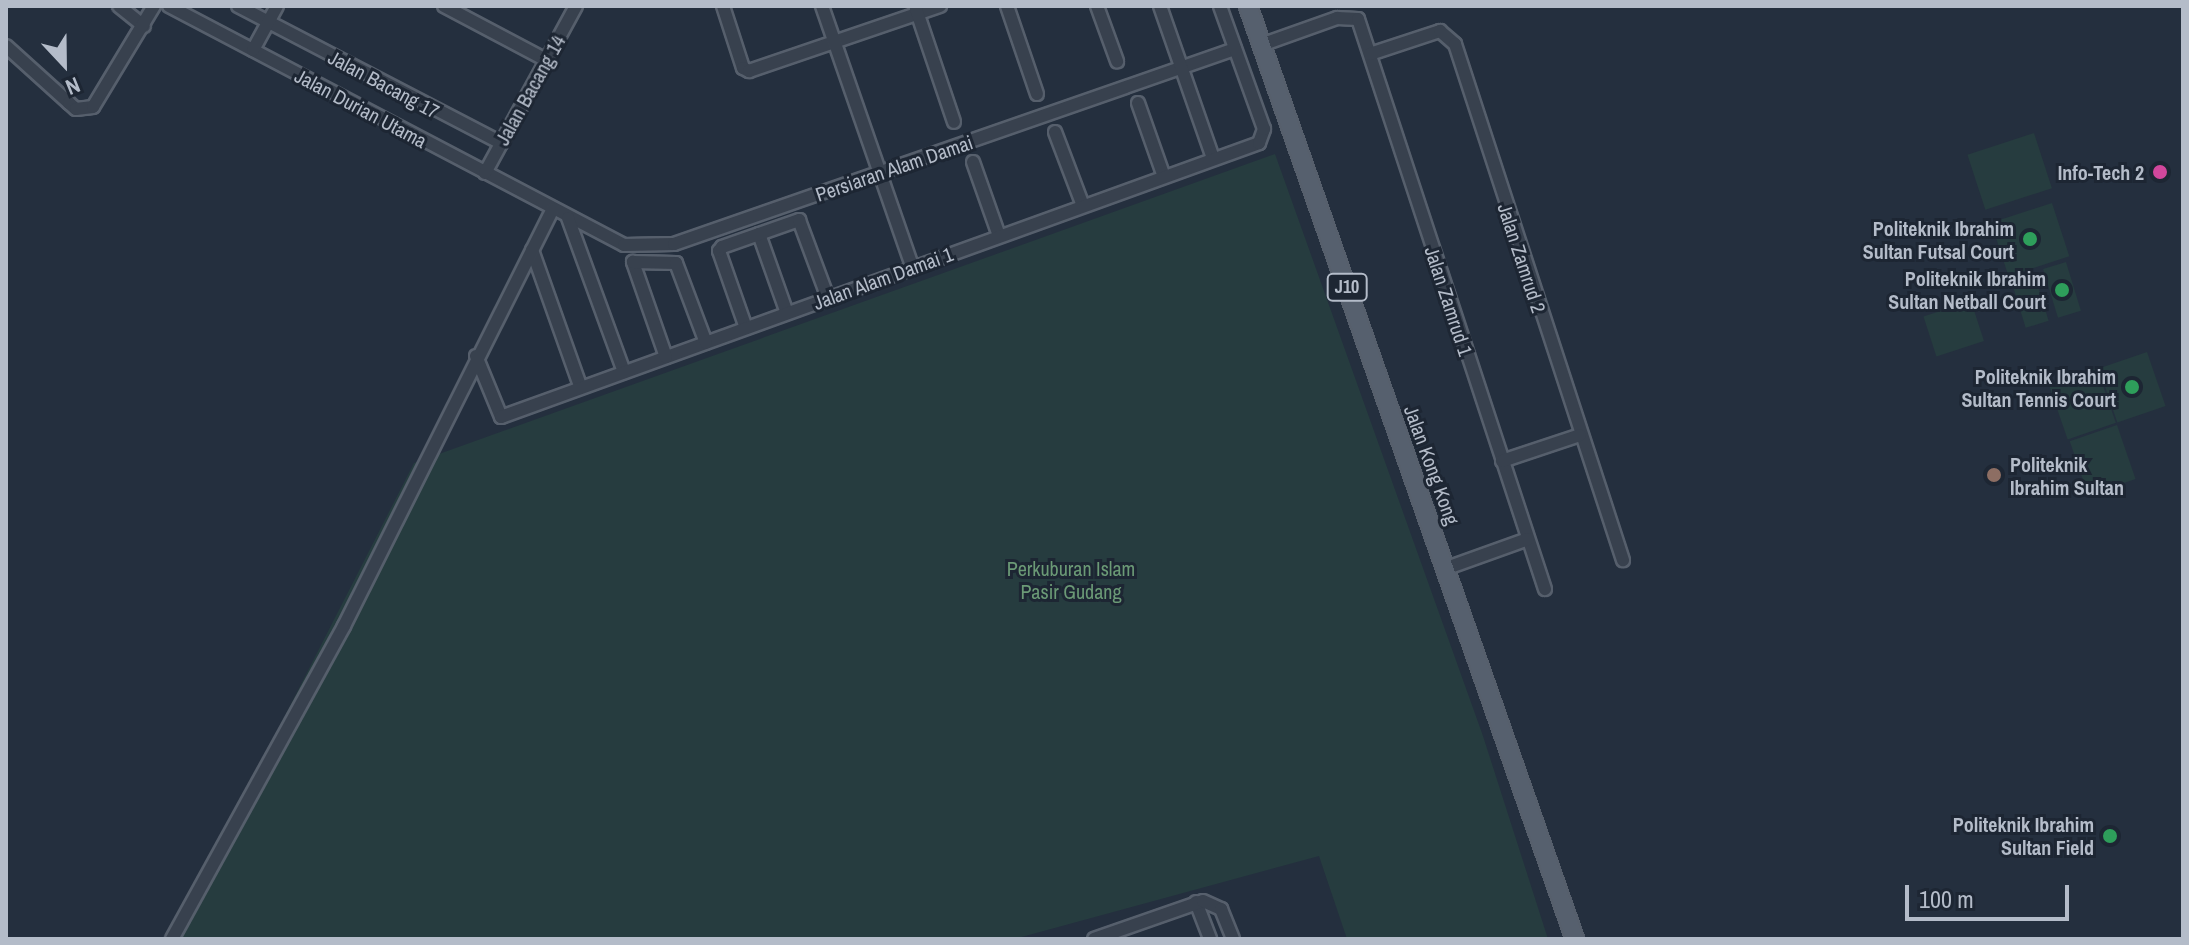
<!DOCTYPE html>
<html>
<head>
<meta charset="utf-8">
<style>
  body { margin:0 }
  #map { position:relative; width:2189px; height:945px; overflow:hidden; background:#242f3e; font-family:"Archivo Narrow",sans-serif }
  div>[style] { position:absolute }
  .green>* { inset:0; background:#263c3f; transform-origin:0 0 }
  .roads { filter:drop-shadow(2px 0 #565f6c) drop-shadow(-2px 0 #565f6c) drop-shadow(0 2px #565f6c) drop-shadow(0 -2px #565f6c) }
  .minor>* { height:12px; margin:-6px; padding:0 6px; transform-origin:6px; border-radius:6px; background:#38414e }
  .major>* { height:16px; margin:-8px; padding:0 8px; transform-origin:8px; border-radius:8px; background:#56606e }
  .dots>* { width:22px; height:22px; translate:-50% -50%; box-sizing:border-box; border:4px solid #1d2633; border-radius:50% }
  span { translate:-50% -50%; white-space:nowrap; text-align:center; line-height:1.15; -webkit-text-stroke:6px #1d2633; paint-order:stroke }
  .shield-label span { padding:2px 6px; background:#1d2633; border:2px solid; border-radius:6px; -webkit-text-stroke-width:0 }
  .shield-label { font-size:18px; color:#b4bcc9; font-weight:700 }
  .street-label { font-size:20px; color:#b4bcc9 }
  .poi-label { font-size:20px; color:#b4bcc9; font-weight:700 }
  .right { translate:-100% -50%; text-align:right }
  .left { translate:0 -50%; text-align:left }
  .park-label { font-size:20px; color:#6b9a76 }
  .frame { position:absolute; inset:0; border:8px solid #b4bcc9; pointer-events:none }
  .north { position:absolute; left:24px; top:24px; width:80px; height:80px; -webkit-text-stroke:6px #1d2633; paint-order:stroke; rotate:158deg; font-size:22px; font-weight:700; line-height:32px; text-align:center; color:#b4bcc9 }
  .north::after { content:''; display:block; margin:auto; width:28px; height:36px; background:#b4bcc9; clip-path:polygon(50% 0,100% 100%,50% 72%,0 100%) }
  .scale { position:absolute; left:1905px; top:885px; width:164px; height:36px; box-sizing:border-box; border:4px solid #b4bcc9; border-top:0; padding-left:10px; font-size:24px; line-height:28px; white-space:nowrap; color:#b4bcc9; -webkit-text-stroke:6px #1d2633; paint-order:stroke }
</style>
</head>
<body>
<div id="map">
  <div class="green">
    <i style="left:2034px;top:133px;width:58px;height:70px;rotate:72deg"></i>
    <i style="clip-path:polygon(1275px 154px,1483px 736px,1548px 939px,1347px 939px,1319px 856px,1014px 939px,171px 939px,414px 463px)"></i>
    <i style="left:2052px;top:203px;width:56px;height:64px;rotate:72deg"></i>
    <i style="left:2066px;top:262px;width:51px;height:24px;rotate:73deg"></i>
    <i style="left:2034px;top:273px;width:50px;height:24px;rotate:73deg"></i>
    <i style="left:1971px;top:301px;width:42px;height:50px;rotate:72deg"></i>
    <i style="left:2147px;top:352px;width:57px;height:51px;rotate:71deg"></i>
    <i style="left:2097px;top:368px;width:58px;height:51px;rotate:71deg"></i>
    <i style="left:2117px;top:425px;width:57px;height:50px;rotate:71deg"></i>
  </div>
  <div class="roads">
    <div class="minor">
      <i style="left:119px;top:6px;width:32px;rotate:39deg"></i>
      <i style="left:169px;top:6px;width:514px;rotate:27.71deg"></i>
      <i style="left:624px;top:245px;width:50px;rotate:-1.1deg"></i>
      <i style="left:674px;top:244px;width:594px;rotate:-19.17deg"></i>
      <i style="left:238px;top:6px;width:297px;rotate:27.5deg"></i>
      <i style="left:444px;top:6px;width:115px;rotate:27.9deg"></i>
      <i style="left:723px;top:6px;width:65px;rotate:72.1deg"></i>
      <i style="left:743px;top:68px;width:7px;rotate:27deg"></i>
      <i style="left:749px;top:71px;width:202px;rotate:-18.8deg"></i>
      <i style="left:822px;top:6px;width:275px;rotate:70.9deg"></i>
      <i style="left:1007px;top:6px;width:93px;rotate:71.2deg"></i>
      <i style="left:1097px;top:6px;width:59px;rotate:70deg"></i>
      <i style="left:1160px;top:6px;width:161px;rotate:70.8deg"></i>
      <i style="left:916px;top:9px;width:119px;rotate:71.4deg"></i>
      <i style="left:1261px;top:45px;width:81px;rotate:-19.6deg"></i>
      <i style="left:1337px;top:18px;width:21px;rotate:3deg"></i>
      <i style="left:1358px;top:19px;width:600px;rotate:71.84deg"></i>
      <i style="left:6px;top:46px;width:85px;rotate:42.1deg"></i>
      <i style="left:69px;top:103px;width:9px;rotate:41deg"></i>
      <i style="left:76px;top:109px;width:17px;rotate:-7deg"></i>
      <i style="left:93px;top:107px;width:118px;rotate:-58.9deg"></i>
      <i style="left:253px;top:50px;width:50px;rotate:-61.4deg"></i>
      <i style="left:1370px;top:54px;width:74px;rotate:-18.2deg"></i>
      <i style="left:1440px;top:31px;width:20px;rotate:41deg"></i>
      <i style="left:1455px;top:44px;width:543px;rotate:71.97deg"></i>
      <i style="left:1138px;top:103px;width:75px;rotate:70.6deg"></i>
      <i style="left:1055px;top:132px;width:76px;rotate:69.2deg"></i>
      <i style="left:973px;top:162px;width:78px;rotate:70.6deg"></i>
      <i style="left:485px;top:173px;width:190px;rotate:-61.4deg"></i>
      <i style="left:568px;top:218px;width:164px;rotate:70deg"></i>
      <i style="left:759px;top:234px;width:84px;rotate:70.5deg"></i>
      <i style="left:532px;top:250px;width:146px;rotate:70.5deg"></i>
      <i style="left:746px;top:328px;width:82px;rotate:-109.3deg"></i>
      <i style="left:719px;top:251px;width:5px;rotate:-53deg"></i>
      <i style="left:722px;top:247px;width:82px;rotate:-19.3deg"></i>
      <i style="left:799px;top:220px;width:83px;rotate:69.6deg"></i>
      <i style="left:476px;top:356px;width:66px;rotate:67.7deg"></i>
      <i style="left:501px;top:417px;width:806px;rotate:-19.87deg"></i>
      <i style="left:1259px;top:143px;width:15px;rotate:-70deg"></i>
      <i style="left:1264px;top:129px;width:131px;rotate:-109.7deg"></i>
      <i style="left:666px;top:357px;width:101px;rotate:-109.2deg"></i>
      <i style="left:633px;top:262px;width:43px;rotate:1.3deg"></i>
      <i style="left:676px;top:263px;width:85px;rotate:69.4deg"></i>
      <i style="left:1502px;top:461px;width:82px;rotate:-18.4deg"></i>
      <i style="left:1447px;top:568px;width:86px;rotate:-19.7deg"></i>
      <i style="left:1196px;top:902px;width:40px;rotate:69deg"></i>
      <i style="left:172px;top:939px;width:357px;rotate:-61.2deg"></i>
      <i style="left:344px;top:626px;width:466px;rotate:-63.4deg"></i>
      <i style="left:1094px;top:939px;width:115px;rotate:-19.2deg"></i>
      <i style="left:1203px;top:901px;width:20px;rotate:24deg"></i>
      <i style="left:1221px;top:909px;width:32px;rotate:68deg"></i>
    </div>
    <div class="major">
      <i style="left:1248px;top:6px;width:989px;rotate:70.69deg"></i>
    </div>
  </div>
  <div class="dots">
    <i style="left:2160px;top:172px;background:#d1479c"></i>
    <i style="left:2030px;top:239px;background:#2e9e5b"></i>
    <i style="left:2062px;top:290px;background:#2e9e5b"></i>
    <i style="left:2132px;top:387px;background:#2e9e5b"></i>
    <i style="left:1994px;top:475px;background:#8d6e63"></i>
    <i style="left:2110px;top:836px;background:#2e9e5b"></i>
  </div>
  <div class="shield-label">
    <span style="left:1347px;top:287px">J10</span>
  </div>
  <div class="street-label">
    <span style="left:384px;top:84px;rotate:28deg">Jalan Bacang 17</span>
    <span style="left:530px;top:90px;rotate:-61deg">Jalan Bacang 14</span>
    <span style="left:361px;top:108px;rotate:28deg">Jalan Durian Utama</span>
    <span style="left:894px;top:168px;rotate:-19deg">Persiaran Alam Damai</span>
    <span style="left:1522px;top:258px;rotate:72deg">Jalan Zamrud 2</span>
    <span style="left:883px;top:278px;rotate:-20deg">Jalan Alam Damai 1</span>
    <span style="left:1449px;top:301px;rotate:72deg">Jalan Zamrud 1</span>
    <span style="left:1432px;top:465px;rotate:70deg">Jalan Kong Kong</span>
  </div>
  <div class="poi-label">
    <span class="right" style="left:2144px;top:172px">Info-Tech 2</span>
    <span class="right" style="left:2014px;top:240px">Politeknik Ibrahim<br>Sultan Futsal Court</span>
    <span class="right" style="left:2046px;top:290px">Politeknik Ibrahim<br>Sultan Netball Court</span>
    <span class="right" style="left:2116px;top:388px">Politeknik Ibrahim<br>Sultan Tennis Court</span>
    <span class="left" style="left:2010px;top:476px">Politeknik<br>Ibrahim Sultan</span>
    <span class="right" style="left:2094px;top:836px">Politeknik Ibrahim<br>Sultan Field</span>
  </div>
  <div class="park-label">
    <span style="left:1071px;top:580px">Perkuburan Islam<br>Pasir Gudang</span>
  </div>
  <div class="frame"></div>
  <div class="north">N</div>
  <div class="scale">100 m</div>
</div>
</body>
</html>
